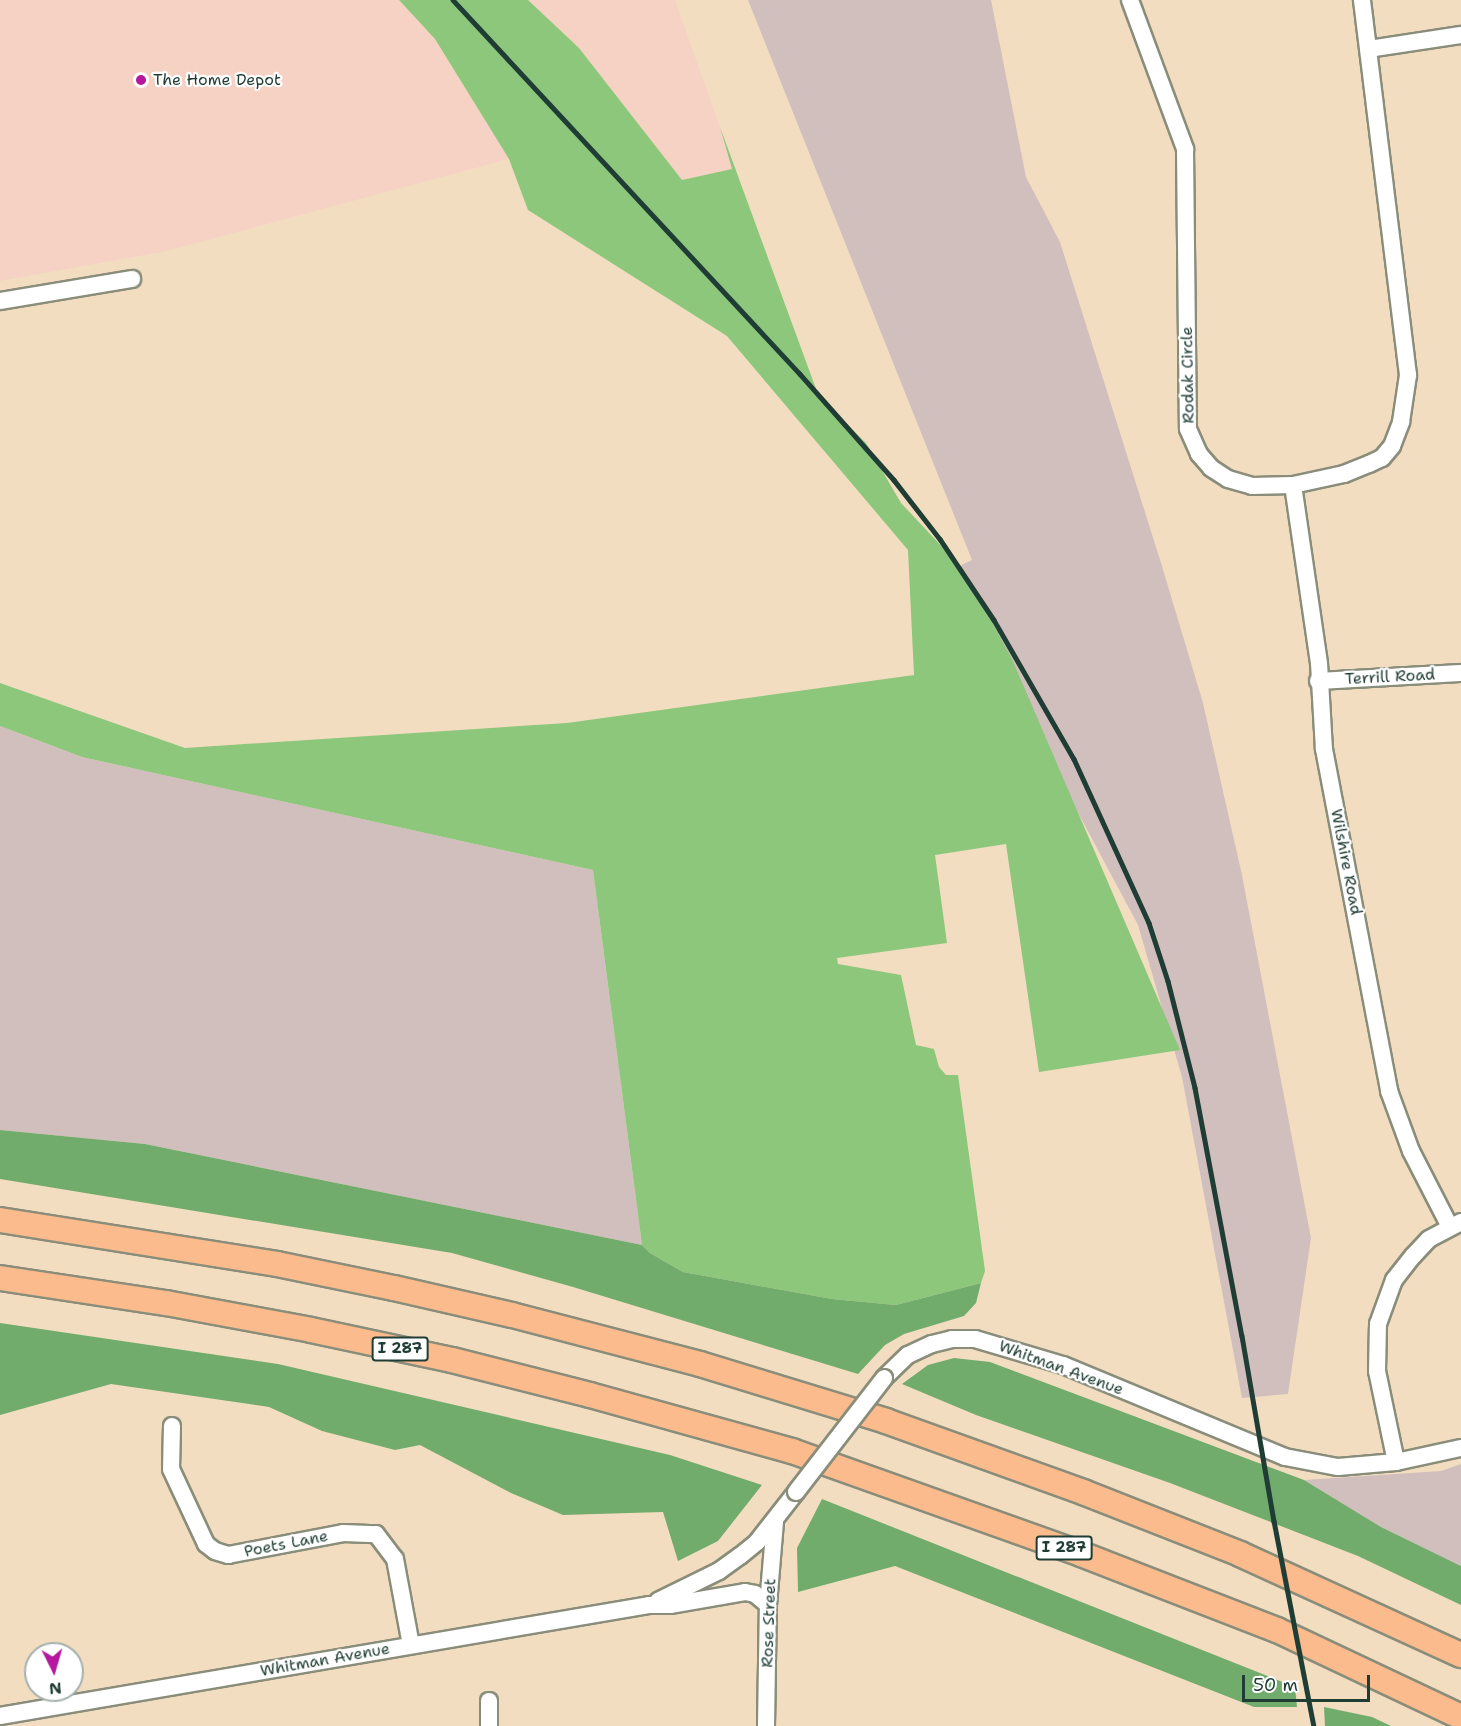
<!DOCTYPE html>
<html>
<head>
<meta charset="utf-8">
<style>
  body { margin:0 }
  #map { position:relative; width:1461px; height:1726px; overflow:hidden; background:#f3ddc0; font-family:"Shantell Sans",sans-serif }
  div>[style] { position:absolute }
  .built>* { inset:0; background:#f6d2c4 }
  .industrial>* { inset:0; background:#d1bfbe }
  .green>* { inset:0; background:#8cc77c }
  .forest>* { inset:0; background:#71ac6c }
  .roads { filter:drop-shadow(2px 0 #898d7a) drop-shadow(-2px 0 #898d7a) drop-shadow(0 2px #898d7a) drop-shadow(0 -2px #898d7a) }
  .minor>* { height:16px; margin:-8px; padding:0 8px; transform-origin:8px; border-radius:8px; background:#fff }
  .highway>* { height:24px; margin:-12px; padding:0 12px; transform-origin:12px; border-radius:12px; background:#fbbb8d }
  .rail>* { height:4.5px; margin:-2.25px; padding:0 2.25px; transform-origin:2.25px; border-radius:2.25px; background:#1f3d34 }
  .bridges { filter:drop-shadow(2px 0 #898d7a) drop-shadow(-2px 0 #898d7a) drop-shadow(0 2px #898d7a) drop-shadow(0 -2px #898d7a) }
  .minor-bridge>* { height:16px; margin:-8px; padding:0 8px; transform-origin:8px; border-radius:8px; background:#fff }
  .dots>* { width:16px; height:16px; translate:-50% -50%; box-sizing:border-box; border:3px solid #fff; border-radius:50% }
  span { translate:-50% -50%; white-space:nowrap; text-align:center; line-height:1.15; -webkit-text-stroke:4.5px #fff; paint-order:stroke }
  .shield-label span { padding:2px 4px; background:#fff; border:2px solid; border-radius:4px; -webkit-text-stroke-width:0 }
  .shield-label { font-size:15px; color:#1f3d34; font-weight:700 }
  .poi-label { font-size:16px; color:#1f3d34 }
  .left { translate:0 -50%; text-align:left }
  .street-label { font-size:16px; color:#1f3d34 }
  .north { position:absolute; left:24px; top:1642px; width:60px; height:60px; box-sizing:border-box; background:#fff; border:2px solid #a5b1ae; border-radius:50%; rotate:175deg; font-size:16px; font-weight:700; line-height:24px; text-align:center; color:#1f3d34 }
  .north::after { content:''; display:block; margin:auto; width:21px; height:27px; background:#b5179e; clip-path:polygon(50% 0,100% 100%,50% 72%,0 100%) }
  .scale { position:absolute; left:1242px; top:1675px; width:128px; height:27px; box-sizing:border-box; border:3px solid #1f3d34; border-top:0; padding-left:8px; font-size:18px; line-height:21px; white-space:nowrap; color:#1f3d34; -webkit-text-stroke:4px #fff; paint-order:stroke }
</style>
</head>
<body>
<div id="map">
  <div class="built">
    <i style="clip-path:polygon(0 0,399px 0,435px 39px,509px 159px,167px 251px,0 281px)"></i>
    <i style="clip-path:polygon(528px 0,675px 0,720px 127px,732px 169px,682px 180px,579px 48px)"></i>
  </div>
  <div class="industrial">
    <i style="clip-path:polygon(748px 0,991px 0,1026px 177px,1060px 242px,1161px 563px,1203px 703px,1242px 875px,1311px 1238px,1288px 1394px,1242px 1398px,1182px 1077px,1138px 925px,949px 571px,972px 560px)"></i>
    <i style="clip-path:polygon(0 726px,82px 757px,593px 870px,642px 1245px,145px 1144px,0 1130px)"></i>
    <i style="clip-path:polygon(1461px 1464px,1461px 1566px,1381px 1527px,1304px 1480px,1441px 1471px)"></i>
  </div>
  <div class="green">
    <i style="clip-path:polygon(399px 0,528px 0,579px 48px,682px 180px,732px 169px,720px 127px,819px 397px,866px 443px,901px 503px,964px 570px,1012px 659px,1180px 1050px,1039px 1072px,1006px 844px,935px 855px,947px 943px,837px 958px,838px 964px,901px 975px,916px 1045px,934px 1049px,939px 1067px,946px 1075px,958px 1075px,985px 1271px,981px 1283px,896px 1305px,832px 1299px,683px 1272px,650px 1253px,642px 1245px,593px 870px,82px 757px,0 726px,0 683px,185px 748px,567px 723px,914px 675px,908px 550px,727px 336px,528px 210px,509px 159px,435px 39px)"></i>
  </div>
  <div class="forest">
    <i style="clip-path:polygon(0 1130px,145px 1144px,642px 1245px,650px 1253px,683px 1272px,832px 1299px,896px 1305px,981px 1283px,976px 1303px,964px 1316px,904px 1334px,885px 1345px,858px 1374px,573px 1287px,452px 1253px,0 1179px)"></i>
    <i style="clip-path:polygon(0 1323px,278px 1364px,670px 1455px,762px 1485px,718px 1541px,678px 1561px,663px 1512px,563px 1515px,511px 1493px,420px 1445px,395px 1450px,322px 1431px,269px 1407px,111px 1384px,0 1415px)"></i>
    <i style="clip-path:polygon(954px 1358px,990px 1362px,1304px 1480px,1381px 1527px,1461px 1566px,1461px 1605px,1358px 1556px,1170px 1483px,976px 1415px,902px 1384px,928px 1365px)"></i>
    <i style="clip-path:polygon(822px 1499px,1295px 1687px,1297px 1707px,1254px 1707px,895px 1566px,798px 1592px,797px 1548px)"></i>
    <i style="clip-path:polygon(1324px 1707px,1372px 1717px,1391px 1726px,1325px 1726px)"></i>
  </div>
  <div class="roads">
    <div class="minor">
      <i style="left:1130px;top:0;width:159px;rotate:69.7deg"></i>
      <i style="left:1185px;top:149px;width:280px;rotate:89.4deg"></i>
      <i style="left:1188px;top:429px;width:27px;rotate:66deg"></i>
      <i style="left:1199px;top:454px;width:18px;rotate:49deg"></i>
      <i style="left:1211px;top:468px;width:20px;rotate:33deg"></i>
      <i style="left:1228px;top:479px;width:25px;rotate:16deg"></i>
      <i style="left:1252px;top:486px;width:41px;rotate:-1.4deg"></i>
      <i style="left:1293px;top:485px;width:52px;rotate:-12.2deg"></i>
      <i style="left:1344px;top:474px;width:27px;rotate:-22deg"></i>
      <i style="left:1369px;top:464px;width:14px;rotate:-25deg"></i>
      <i style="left:1382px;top:458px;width:16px;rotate:-50deg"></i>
      <i style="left:1392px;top:446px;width:26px;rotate:-69deg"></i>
      <i style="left:1401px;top:422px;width:48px;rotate:-81.5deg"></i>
      <i style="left:1408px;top:375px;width:378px;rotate:-97deg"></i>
      <i style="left:1369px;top:49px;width:93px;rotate:-8.7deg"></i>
      <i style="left:0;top:301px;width:134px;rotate:-9.5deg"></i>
      <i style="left:1293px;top:485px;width:180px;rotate:81.7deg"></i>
      <i style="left:1319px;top:663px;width:86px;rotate:86.7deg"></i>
      <i style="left:1324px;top:749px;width:348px;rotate:79.2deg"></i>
      <i style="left:1389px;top:1091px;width:64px;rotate:69.9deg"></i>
      <i style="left:1411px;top:1151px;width:85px;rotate:62.8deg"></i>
      <i style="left:1318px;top:681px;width:143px;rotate:-3.2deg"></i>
      <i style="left:884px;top:1378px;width:33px;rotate:-44deg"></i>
      <i style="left:908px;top:1355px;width:26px;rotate:-25deg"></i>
      <i style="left:932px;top:1344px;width:21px;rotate:-14deg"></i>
      <i style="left:952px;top:1339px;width:23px"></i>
      <i style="left:975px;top:1339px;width:92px;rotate:16.5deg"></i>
      <i style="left:1063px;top:1365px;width:240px;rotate:22.5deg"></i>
      <i style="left:1285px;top:1457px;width:54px;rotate:10.7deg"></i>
      <i style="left:1338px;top:1467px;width:58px;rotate:-4.9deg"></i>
      <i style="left:1396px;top:1462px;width:66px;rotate:-12.2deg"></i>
      <i style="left:172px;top:1426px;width:43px;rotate:91.3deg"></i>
      <i style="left:171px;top:1469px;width:83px;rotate:65deg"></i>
      <i style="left:206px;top:1544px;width:11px;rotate:38deg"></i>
      <i style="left:215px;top:1551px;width:14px;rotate:17deg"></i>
      <i style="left:228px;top:1555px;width:117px;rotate:-10.8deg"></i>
      <i style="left:343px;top:1533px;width:33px;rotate:2deg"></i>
      <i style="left:376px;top:1534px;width:31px;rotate:53deg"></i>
      <i style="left:395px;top:1559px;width:87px;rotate:79.5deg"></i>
      <i style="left:1396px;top:1462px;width:93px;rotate:-101.8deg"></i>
      <i style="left:1377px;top:1371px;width:47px;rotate:-88.8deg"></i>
      <i style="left:1378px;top:1324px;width:47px;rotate:-70deg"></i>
      <i style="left:1394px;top:1280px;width:31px;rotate:-52deg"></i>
      <i style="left:1413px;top:1256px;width:23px;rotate:-47deg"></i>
      <i style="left:1429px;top:1239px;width:36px;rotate:-28deg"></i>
      <i style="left:658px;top:1601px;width:68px;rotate:-26.2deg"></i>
      <i style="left:719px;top:1571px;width:26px;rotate:-36deg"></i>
      <i style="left:740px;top:1556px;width:22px;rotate:-39deg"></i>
      <i style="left:757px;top:1542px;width:63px;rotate:-52deg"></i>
      <i style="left:0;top:1716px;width:658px;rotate:-9.71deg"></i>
      <i style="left:649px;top:1605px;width:21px"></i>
      <i style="left:670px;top:1605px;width:76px;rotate:-9.8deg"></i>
      <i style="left:745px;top:1592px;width:10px;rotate:11deg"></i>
      <i style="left:755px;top:1594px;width:17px;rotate:40deg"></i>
      <i style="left:489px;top:1726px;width:25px;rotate:-90deg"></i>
      <i style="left:766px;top:1726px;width:121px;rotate:-89.1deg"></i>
      <i style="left:768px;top:1605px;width:84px;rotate:-85.2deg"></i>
    </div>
    <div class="highway">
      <i style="left:0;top:1220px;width:280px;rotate:9deg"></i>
      <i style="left:277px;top:1264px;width:119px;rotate:11.6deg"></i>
      <i style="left:394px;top:1288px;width:121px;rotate:12.9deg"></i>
      <i style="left:512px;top:1315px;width:194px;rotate:14.6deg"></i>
      <i style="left:700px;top:1364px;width:195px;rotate:17deg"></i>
      <i style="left:886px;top:1421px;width:209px;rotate:19.8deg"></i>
      <i style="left:1083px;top:1492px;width:169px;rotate:21.5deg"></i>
      <i style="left:1240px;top:1554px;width:243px;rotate:24.6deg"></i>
      <i style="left:0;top:1278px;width:168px;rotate:8.6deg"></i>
      <i style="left:166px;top:1303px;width:147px;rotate:10.5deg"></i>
      <i style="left:311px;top:1330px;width:144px;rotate:12deg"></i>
      <i style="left:452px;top:1360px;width:142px;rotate:14.2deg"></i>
      <i style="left:590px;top:1395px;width:210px;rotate:15.5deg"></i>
      <i style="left:792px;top:1451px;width:307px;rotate:19.6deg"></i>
      <i style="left:1081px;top:1554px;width:210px;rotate:21.2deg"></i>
      <i style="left:1277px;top:1630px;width:204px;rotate:25.3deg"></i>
    </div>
  </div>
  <div class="rail">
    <i style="left:453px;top:0;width:510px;rotate:47.14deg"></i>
    <i style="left:800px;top:374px;width:142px;rotate:48.4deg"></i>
    <i style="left:894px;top:480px;width:75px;rotate:52.1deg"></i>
    <i style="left:940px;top:539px;width:97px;rotate:56.3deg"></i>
    <i style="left:994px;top:620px;width:160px;rotate:60.1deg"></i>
    <i style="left:1074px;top:759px;width:180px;rotate:65.4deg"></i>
    <i style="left:1149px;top:923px;width:61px;rotate:71.9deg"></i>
    <i style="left:1168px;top:981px;width:110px;rotate:75.8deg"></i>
    <i style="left:1195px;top:1088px;width:252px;rotate:79.3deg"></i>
    <i style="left:1242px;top:1336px;width:188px;rotate:80.2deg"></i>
    <i style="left:1274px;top:1521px;width:209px;rotate:79deg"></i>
  </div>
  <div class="bridges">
    <div class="minor-bridge">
      <i style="left:796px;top:1492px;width:144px;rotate:-52.3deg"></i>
    </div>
  </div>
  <div class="dots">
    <i style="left:141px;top:80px;background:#b5179e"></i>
  </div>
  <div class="shield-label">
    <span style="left:400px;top:1349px">I 287</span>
    <span style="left:1064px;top:1548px">I 287</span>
  </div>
  <div class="poi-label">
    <span class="left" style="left:153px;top:80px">The Home Depot</span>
  </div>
  <div class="street-label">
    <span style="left:1188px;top:375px;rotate:-91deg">Rodak Circle</span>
    <span style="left:1390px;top:677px;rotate:-3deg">Terrill Road</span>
    <span style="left:1346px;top:862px;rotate:79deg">Wilshire Road</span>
    <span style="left:1061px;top:1368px;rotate:20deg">Whitman Avenue</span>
    <span style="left:286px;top:1544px;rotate:-11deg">Poets Lane</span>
    <span style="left:769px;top:1623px;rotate:-88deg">Rose Street</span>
    <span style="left:325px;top:1660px;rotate:-10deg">Whitman Avenue</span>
  </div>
  <div class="north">N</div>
  <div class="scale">50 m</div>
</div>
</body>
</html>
